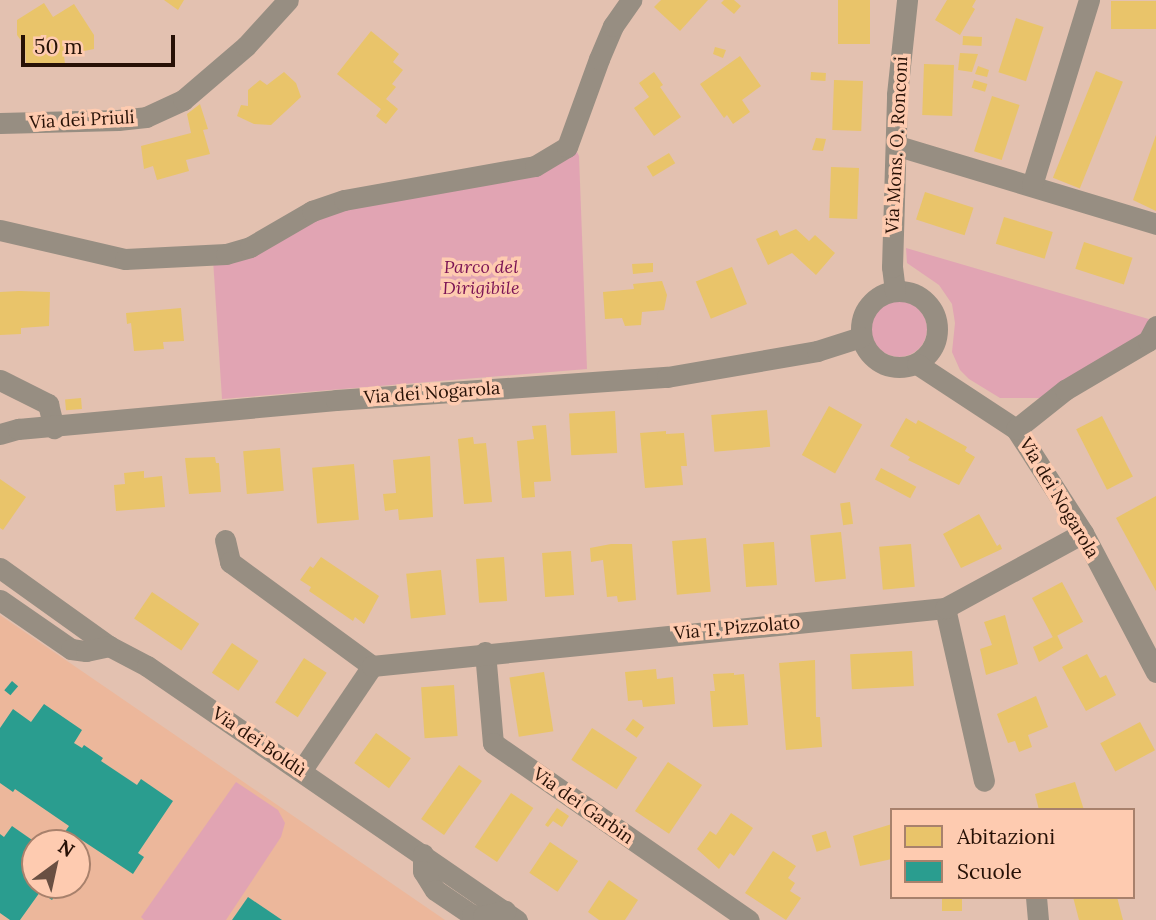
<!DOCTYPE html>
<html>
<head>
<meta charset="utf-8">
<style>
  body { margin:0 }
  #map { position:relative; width:1156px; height:920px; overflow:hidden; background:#e3c1b0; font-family:Lora,serif }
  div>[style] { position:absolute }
  .built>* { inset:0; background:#ecb79b }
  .green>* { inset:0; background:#e1a4b3 }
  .round { border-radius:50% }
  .homes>* { inset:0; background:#e9c46a; transform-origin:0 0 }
  .schools>* { inset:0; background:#2a9d8f; transform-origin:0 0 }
  .minor>* { height:21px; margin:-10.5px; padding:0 10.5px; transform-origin:10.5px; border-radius:10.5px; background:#978e82 }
  .minor>.ring { margin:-10.5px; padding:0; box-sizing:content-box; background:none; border:21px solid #978e82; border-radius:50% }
  span { translate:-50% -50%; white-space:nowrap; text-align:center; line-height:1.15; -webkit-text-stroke:7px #fecbb0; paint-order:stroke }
  .street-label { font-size:18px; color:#271106 }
  .park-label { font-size:18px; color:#7b1354; font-style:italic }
  .legend { position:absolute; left:890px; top:808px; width:245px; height:91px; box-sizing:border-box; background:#fecbb0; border:2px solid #a8816c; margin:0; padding:9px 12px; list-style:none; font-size:21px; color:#271106 }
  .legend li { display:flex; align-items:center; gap:14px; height:35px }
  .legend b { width:35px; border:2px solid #a8816c }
  .north { position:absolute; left:21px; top:829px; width:70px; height:70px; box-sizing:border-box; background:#fecbb0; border:2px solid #a8816c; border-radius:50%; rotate:33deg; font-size:19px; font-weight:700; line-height:28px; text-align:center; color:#271106 }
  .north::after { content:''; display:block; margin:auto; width:24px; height:32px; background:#694f42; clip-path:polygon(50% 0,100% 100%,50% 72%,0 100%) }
  .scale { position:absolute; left:21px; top:35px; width:154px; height:32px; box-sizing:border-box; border:4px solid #271106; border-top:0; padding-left:9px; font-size:21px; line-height:24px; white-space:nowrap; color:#271106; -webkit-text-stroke:5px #fecbb0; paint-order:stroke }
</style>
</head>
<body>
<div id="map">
  <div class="built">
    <i style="clip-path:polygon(evenodd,0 615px,445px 920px,0 920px,0 615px,35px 843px,77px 843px,77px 885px,35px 885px,35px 843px)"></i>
  </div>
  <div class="green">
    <i style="clip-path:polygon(575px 148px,579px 156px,587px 369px,222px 399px,213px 259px,314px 214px)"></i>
    <i style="clip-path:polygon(906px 248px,1152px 320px,1147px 331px,1040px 398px,1000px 398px,969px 379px,960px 370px,952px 352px,955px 323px,952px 304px,939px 285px,907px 263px)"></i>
    <i class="round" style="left:871px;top:301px;width:56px;height:56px"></i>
    <i style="clip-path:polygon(236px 782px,278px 810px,285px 823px,281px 837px,226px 920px,144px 920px,141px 917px)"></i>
  </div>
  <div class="homes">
    <i style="clip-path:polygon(164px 0,184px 0,178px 10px)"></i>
    <i style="clip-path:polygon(661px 0,708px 0,680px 31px,654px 7px)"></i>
    <i style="clip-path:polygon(724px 0,734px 0,741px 6px,734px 14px,721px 3px)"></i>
    <i style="left:838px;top:0;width:32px;height:44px"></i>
    <i style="clip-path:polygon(947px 0,976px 0,972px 7px,975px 9px,960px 35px,935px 20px)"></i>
    <i style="left:1156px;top:1px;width:28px;height:45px;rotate:90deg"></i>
    <i style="clip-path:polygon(44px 3px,53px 17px,74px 4px,94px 35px,94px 49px,64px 55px,65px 64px,26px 65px,25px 46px,17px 35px,17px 20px)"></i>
    <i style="left:1016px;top:18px;width:29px;height:57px;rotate:18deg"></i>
    <i style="clip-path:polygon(371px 31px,399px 54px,393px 62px,403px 70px,392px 84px,396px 87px,386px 99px,398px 109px,386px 124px,376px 116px,381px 109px,337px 74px)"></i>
    <i style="left:963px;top:36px;width:19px;height:9px;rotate:3deg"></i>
    <i style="clip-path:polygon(715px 47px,726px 50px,723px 58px,713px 54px)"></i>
    <i style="clip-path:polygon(960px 53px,978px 54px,972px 72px,958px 70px)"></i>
    <i style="clip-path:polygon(740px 56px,761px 86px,742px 100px,750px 112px,733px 124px,727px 115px,724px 118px,700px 84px)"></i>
    <i style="left:924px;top:64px;width:30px;height:51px;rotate:2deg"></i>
    <i style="clip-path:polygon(978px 66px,989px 70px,987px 77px,975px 74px)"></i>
    <i style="left:1096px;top:71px;width:29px;height:115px;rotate:22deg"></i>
    <i style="clip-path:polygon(284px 72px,296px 83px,301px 97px,271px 125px,254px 124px,237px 116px,241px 105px,248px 106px,248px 90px,260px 80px,267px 85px)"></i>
    <i style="clip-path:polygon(654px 72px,663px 85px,660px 87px,681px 117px,654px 136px,634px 108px,649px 97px,639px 83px)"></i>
    <i style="left:811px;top:72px;width:15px;height:8px;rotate:4deg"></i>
    <i style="left:834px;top:80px;width:29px;height:50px;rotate:2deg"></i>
    <i style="left:974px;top:80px;width:14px;height:8px;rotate:17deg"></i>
    <i style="left:992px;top:96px;width:29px;height:58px;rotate:18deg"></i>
    <i style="clip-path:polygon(200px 104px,208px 129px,203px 130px,210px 154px,186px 160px,189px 171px,157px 180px,153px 166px,144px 169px,141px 146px,191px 133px,187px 114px)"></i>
    <i style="clip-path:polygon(1156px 135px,1156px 211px,1133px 200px)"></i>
    <i style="clip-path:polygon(816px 138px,826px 139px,823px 151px,812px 150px)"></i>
    <i style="left:669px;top:153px;width:12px;height:26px;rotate:59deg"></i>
    <i style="left:831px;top:167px;width:28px;height:51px;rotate:2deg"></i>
    <i style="left:925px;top:192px;width:51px;height:29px;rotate:18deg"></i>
    <i style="left:1004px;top:217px;width:51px;height:28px;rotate:17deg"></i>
    <i style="clip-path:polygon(796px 229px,809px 241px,815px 235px,835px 253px,816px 275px,792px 253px,768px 265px,756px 239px,777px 230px,780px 236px)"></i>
    <i style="left:1084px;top:242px;width:51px;height:28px;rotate:18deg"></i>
    <i style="clip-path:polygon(653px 263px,653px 272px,633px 274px,632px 264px)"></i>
    <i style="left:732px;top:267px;width:40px;height:39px;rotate:68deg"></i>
    <i style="clip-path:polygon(662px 281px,667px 295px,664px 310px,642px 312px,641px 325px,625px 326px,622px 318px,605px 319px,603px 292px,634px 289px,633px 284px)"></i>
    <i style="clip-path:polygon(19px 291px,50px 292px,49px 326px,21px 328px,21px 334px,0 335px,0 292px)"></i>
    <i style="clip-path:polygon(181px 308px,184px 341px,163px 342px,164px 349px,134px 351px,131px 323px,127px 324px,126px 313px)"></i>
    <i style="left:81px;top:398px;width:11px;height:16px;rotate:85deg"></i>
    <i style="left:829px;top:406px;width:38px;height:56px;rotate:29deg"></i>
    <i style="left:767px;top:410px;width:37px;height:56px;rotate:85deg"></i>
    <i style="left:615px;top:411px;width:42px;height:46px;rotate:87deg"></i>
    <i style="left:1102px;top:416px;width:68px;height:29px;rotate:63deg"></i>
    <i style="clip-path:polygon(906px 418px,916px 424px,918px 420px,967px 447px,965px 451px,975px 457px,959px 485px,908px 460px,910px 457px,890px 446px)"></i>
    <i style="clip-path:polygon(546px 425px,551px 481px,534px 482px,535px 497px,522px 498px,517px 441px,534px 439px,532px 426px)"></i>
    <i style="clip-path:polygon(666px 431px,666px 434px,684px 433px,687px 466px,681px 466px,683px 485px,645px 488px,640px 433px)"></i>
    <i style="clip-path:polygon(473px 437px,474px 444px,486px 443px,492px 502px,464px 504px,458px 439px)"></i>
    <i style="left:280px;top:448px;width:43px;height:37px;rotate:85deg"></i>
    <i style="clip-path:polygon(430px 456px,433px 517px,399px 520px,398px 509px,385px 511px,383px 494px,396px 493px,393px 460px)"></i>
    <i style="clip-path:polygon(215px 457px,216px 463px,219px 463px,221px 492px,189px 494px,185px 458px)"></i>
    <i style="left:354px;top:464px;width:56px;height:42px;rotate:85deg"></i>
    <i style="left:881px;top:468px;width:40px;height:13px;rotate:28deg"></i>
    <i style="clip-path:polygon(144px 471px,144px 478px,162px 476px,165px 507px,116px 511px,114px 485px,125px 484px,124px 473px)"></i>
    <i style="clip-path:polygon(0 479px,26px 497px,3px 530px,0 528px)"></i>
    <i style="clip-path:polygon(1156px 496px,1156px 591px,1116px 518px)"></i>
    <i style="left:850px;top:502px;width:22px;height:10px;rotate:82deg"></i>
    <i style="clip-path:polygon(979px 514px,997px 546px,1000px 544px,1002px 549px,961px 568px,943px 534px)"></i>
    <i style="left:841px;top:532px;width:47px;height:31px;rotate:84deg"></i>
    <i style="left:706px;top:538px;width:54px;height:34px;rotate:85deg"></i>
    <i style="left:774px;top:542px;width:43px;height:31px;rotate:86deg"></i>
    <i style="clip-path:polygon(611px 544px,632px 544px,636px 600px,618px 602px,617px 596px,607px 597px,603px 560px,591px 562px,590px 548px)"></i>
    <i style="left:911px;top:544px;width:43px;height:32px;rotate:85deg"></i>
    <i style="left:571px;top:551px;width:44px;height:29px;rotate:86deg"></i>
    <i style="clip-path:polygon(321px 557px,379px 596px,364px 624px,355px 617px,353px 621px,309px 591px,311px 587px,300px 580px,310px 566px,313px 568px)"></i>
    <i style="left:504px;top:557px;width:44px;height:28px;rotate:86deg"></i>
    <i style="left:441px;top:570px;width:45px;height:35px;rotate:84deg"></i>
    <i style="left:1062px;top:582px;width:45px;height:34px;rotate:62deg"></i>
    <i style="left:152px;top:592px;width:57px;height:32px;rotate:34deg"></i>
    <i style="clip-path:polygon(1005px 615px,1018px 664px,986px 675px,980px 649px,992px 645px,984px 622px)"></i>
    <i style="clip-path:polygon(1057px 635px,1063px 648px,1039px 662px,1033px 647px)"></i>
    <i style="left:232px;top:643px;width:32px;height:36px;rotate:34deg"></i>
    <i style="left:912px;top:651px;width:35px;height:62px;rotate:87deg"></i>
    <i style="clip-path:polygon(1087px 654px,1100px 678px,1106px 675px,1116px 695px,1086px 711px,1062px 667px)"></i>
    <i style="left:304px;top:658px;width:27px;height:53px;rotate:33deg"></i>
    <i style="clip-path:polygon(815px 660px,816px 717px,820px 717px,822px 747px,786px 750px,779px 663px)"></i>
    <i style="clip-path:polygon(656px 669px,657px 679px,673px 677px,675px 704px,643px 707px,642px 700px,628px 701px,625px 672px)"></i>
    <i style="left:544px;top:672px;width:60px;height:35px;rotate:81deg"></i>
    <i style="clip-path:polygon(734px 673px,734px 675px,744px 674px,748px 725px,713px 727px,710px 691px,715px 691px,713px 674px)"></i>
    <i style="left:454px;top:685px;width:51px;height:33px;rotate:86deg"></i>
    <i style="clip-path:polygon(1036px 696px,1048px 727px,1028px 735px,1032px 747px,1019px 752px,1015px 741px,1008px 743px,997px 714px)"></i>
    <i style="left:633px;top:719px;width:14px;height:13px;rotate:36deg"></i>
    <i style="left:1140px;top:722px;width:32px;height:45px;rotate:62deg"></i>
    <i style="left:592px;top:728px;width:54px;height:38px;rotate:33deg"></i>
    <i style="left:376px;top:733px;width:43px;height:37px;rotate:36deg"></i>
    <i style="left:668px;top:762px;width:41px;height:59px;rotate:34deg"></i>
    <i style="left:459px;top:765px;width:28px;height:66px;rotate:35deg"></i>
    <i style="clip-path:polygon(1075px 782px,1084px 810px,1039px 810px,1035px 794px)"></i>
    <i style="left:511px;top:793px;width:27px;height:65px;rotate:34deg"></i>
    <i style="clip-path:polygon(557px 808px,569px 816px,562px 827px,553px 821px,548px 827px,545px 825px)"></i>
    <i style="clip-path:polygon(731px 813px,753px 828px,734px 856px,730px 853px,719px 869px,697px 849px,710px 831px,716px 835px)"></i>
    <i style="clip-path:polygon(892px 824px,892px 859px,860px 866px,853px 836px)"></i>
    <i style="left:826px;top:831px;width:17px;height:15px;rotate:73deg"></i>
    <i style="left:550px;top:842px;width:34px;height:37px;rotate:34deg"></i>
    <i style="clip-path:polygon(773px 851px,796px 866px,788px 878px,795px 883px,790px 891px,801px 898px,786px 920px,745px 893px)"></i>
    <i style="clip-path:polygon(609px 880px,638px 900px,625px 920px,599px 920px,588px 912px)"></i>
    <i style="left:942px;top:897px;width:20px;height:14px"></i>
    <i style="clip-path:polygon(1073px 897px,1117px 897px,1123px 920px,1079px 920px)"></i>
  </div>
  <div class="schools">
    <i style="left:12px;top:681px;width:8px;height:12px;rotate:40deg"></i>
    <i style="clip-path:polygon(44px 704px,82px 730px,74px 743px,82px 748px,84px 745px,103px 758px,101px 761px,137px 785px,141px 779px,173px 801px,138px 853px,144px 857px,133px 874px,77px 837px,73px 843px,57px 843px,69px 826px,15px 789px,13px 792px,0 783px,0 728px,13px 709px,31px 722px)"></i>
    <i style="clip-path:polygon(12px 826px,35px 842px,35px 885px,63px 885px,52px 900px,40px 892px,20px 920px,10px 920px,0 913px,0 834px,4px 837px)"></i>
    <i style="clip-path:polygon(248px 897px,282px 920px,232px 920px)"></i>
  </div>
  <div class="minor">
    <i style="left:0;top:123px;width:118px;rotate:-1.5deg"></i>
    <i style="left:118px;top:120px;width:28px;rotate:-6deg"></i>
    <i style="left:146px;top:117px;width:41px;rotate:-24.7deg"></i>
    <i style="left:183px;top:100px;width:83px;rotate:-40.6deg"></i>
    <i style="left:246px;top:46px;width:62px;rotate:-47.6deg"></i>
    <i style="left:898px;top:146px;width:270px;rotate:16.8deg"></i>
    <i style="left:1032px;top:185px;width:194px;rotate:-72.9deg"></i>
    <i style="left:0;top:230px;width:128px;rotate:13.1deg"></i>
    <i style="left:125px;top:259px;width:101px;rotate:-2.8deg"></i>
    <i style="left:226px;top:254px;width:25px;rotate:-16deg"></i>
    <i style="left:250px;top:247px;width:72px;rotate:-30.1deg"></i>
    <i style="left:312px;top:211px;width:34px;rotate:-19deg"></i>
    <i style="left:344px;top:200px;width:194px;rotate:-10.1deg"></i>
    <i style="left:535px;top:166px;width:37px;rotate:-31deg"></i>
    <i style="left:567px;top:147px;width:94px;rotate:-70deg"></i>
    <i style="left:599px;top:59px;width:36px;rotate:-67deg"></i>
    <i style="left:613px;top:26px;width:32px;rotate:-55deg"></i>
    <i class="ring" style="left:861px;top:291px;width:55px;height:55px"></i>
    <i style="left:895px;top:291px;width:24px;rotate:-97deg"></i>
    <i style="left:892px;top:267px;width:173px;rotate:-88.3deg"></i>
    <i style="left:897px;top:94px;width:95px;rotate:-83.9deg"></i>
    <i style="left:917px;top:364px;width:118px;rotate:33.3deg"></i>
    <i style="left:1016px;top:429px;width:124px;rotate:57.2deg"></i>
    <i style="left:1083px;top:533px;width:157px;rotate:62.3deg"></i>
    <i style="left:0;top:380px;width:54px;rotate:26.6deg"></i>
    <i style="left:48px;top:404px;width:25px;rotate:76deg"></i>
    <i style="left:1016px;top:429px;width:63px;rotate:-38.5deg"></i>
    <i style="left:1065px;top:390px;width:96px;rotate:-30.6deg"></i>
    <i style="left:1148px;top:341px;width:17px;rotate:-62deg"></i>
    <i style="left:0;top:434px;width:19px;rotate:-16deg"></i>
    <i style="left:18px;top:429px;width:319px;rotate:-5.2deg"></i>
    <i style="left:336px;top:400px;width:332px;rotate:-4deg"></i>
    <i style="left:667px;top:377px;width:152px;rotate:-9.8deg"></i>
    <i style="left:817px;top:351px;width:46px;rotate:-17.7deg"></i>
    <i style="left:225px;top:540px;width:23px;rotate:77deg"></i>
    <i style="left:230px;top:562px;width:176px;rotate:36.2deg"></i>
    <i style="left:0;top:568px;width:134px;rotate:35.6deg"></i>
    <i style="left:109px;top:646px;width:43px;rotate:27.8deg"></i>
    <i style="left:147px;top:666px;width:449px;rotate:34.5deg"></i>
    <i style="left:0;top:600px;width:86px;rotate:34.6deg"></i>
    <i style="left:71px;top:649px;width:15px;rotate:8deg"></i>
    <i style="left:86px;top:651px;width:24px;rotate:-12deg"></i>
    <i style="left:945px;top:608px;width:177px;rotate:77.3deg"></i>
    <i style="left:485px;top:652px;width:91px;rotate:85deg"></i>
    <i style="left:493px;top:743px;width:311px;rotate:34.7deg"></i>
    <i style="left:301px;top:771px;width:127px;rotate:-55.9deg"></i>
    <i style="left:372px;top:666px;width:576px;rotate:-5.78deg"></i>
    <i style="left:945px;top:608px;width:157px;rotate:-28.5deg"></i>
    <i style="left:423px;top:854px;width:17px;rotate:90deg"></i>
    <i style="left:423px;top:871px;width:22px;rotate:58deg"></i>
    <i style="left:435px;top:890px;width:45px;rotate:34deg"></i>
    <i style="left:472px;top:915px;width:11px;rotate:5deg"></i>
    <i style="left:483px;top:916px;width:23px;rotate:-13deg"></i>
    <i style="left:1036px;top:897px;width:23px;rotate:85deg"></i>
  </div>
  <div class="street-label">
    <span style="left:82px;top:120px;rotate:-3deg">Via dei Priuli</span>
    <span style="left:897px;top:145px;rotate:-87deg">Via Mons. O. Ronconi</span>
    <span style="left:432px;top:393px;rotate:-4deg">Via dei Nogarola</span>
    <span style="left:1059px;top:498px;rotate:59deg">Via dei Nogarola</span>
    <span style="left:737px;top:628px;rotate:-5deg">Via T. Pizzolato</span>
    <span style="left:259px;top:742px;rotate:34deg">Via dei Boldù</span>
    <span style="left:583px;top:806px;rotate:35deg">Via dei Garbin</span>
  </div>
  <div class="park-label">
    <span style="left:481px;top:278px">Parco del<br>Dirigibile</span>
  </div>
  <ul class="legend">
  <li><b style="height:19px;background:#e9c46a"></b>Abitazioni</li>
  <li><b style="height:19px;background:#2a9d8f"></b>Scuole</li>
  </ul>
  <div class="north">N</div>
  <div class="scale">50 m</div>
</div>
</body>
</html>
